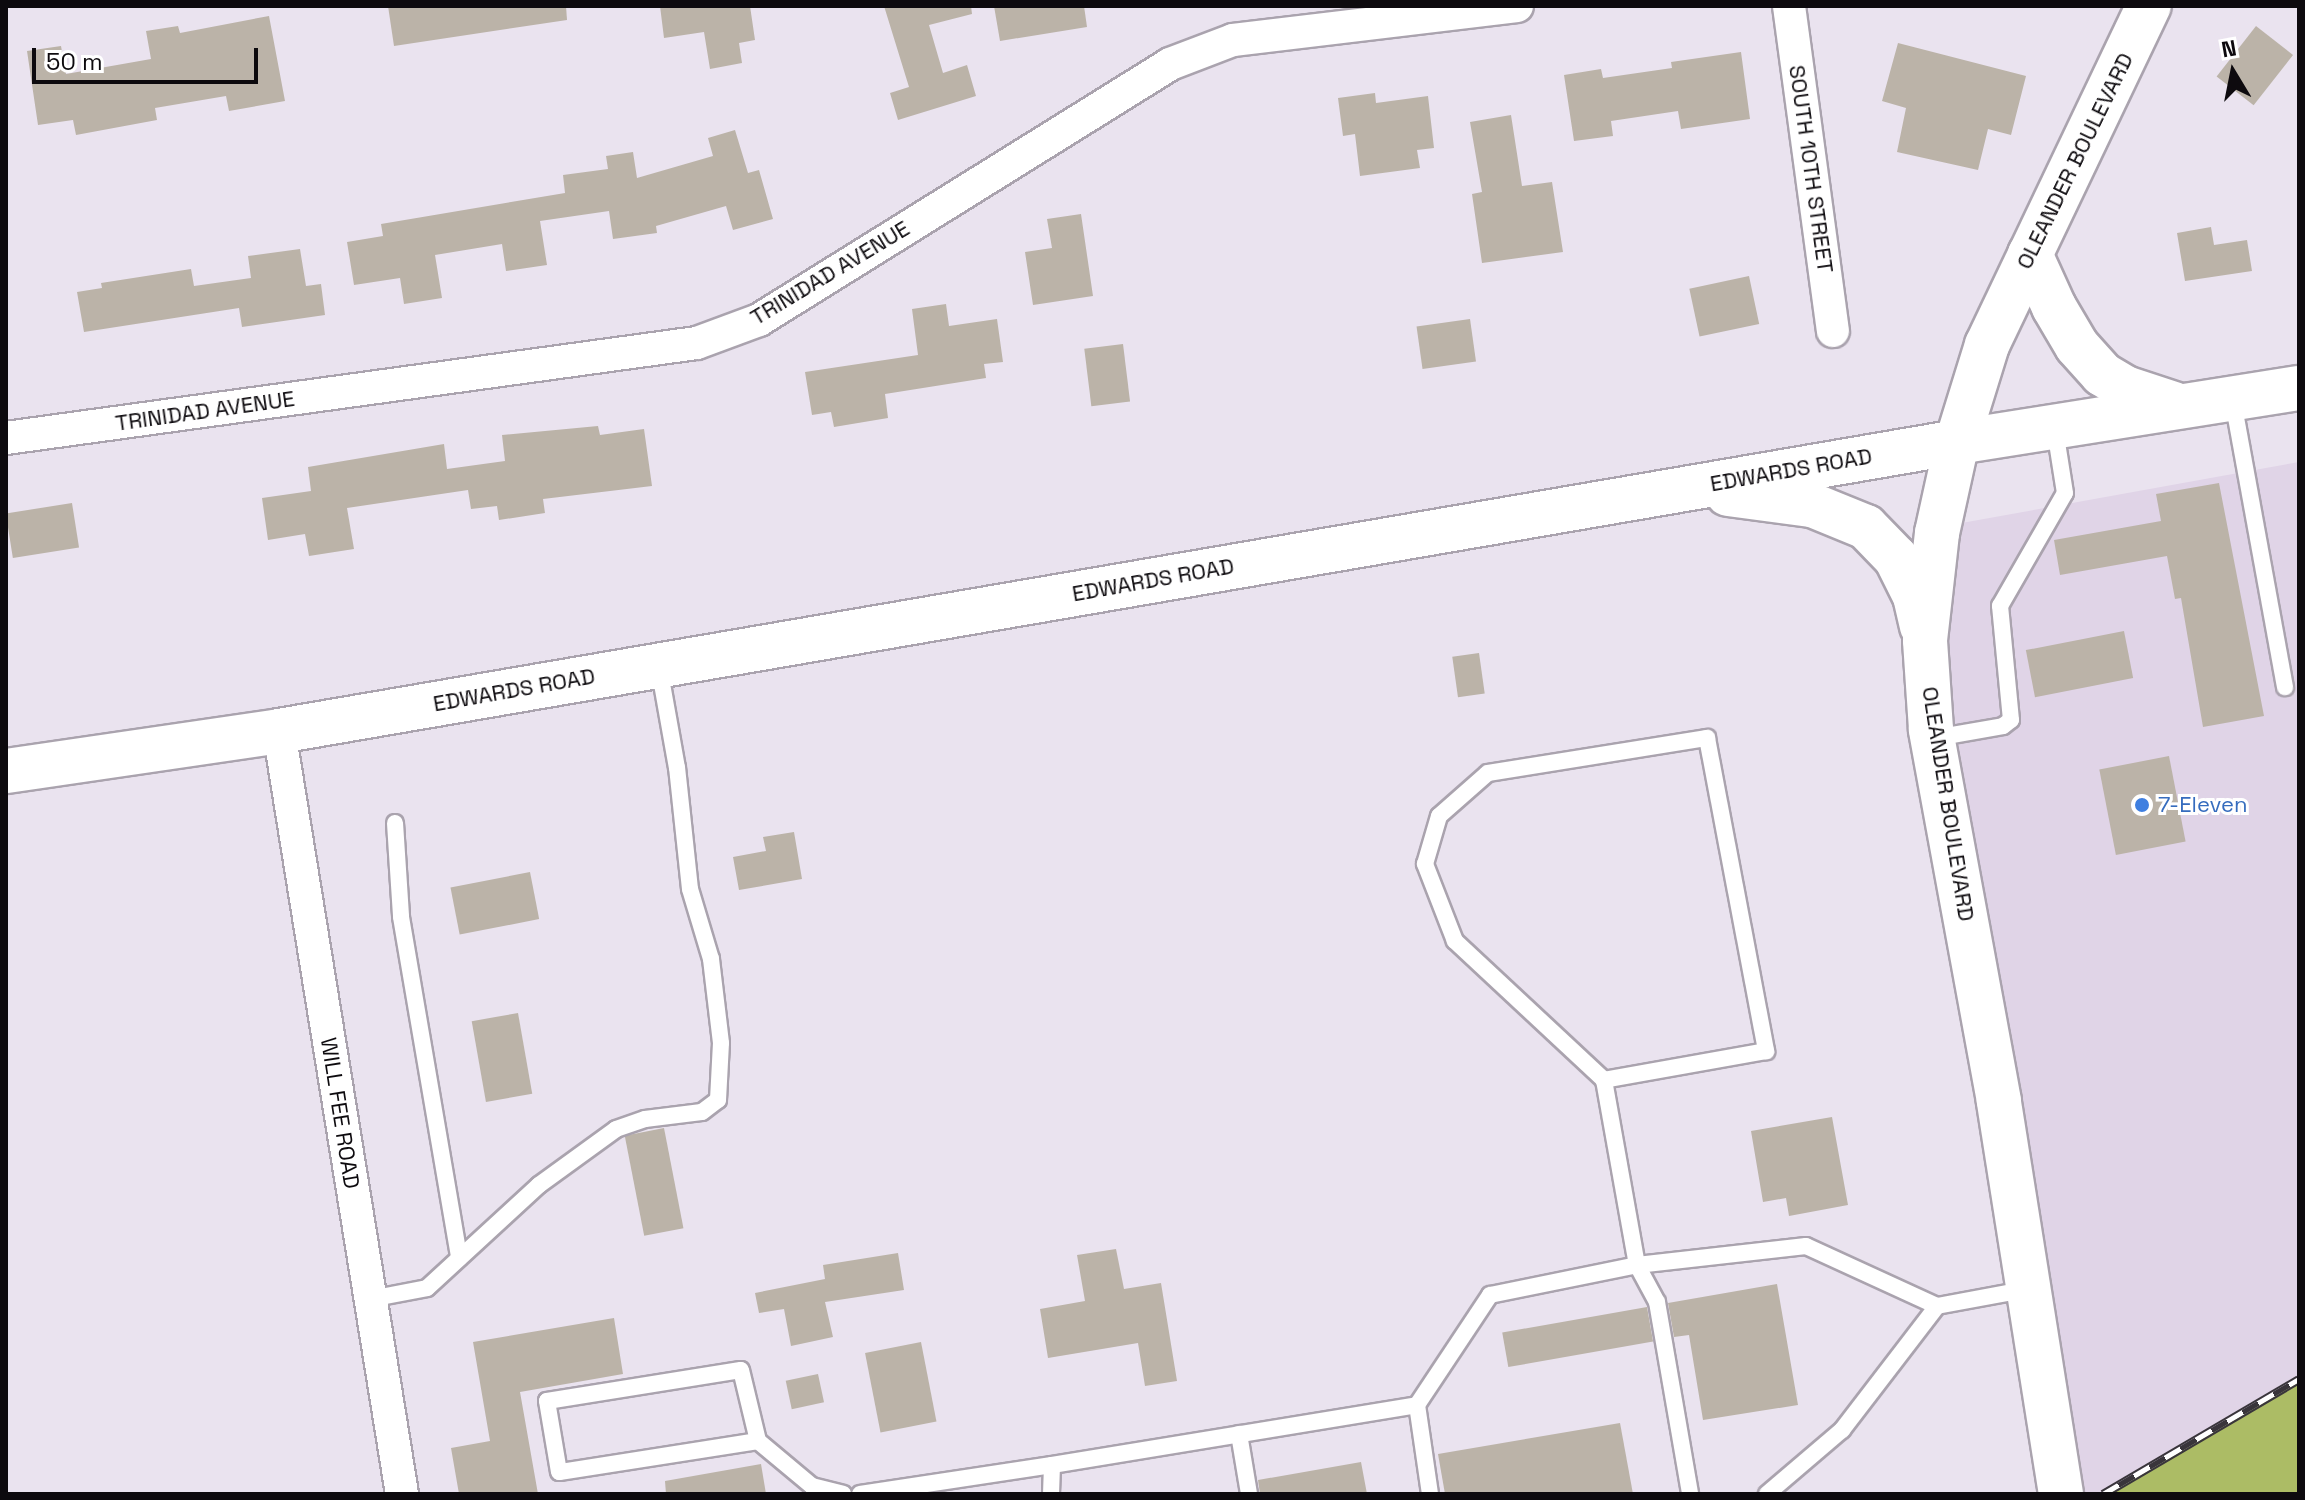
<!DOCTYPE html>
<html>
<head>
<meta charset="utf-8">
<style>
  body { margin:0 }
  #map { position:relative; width:2305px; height:1500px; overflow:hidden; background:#eae3ef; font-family:"Space Grotesk",sans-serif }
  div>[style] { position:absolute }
  .built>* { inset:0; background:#e0d4e7 }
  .forest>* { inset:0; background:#acbc65 }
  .building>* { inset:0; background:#bbb3a8; transform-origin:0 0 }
  .roads { filter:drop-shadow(2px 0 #aaa3ae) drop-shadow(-2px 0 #aaa3ae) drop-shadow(0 2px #aaa3ae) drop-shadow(0 -2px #aaa3ae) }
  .service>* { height:16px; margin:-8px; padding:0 8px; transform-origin:8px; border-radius:8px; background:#fff }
  .minor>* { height:32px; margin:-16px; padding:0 16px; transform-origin:16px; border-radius:16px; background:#fff }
  .secondary>* { height:44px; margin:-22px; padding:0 22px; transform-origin:22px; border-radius:22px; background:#fff }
  .rail>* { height:9px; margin-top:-4.5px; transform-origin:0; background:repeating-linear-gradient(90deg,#fff 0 18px,#39353b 0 36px); box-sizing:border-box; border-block:2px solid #39353b }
  .dots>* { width:22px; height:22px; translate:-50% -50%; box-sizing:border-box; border:4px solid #fff; border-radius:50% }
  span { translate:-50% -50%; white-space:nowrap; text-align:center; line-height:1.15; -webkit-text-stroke:6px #fff; paint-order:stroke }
  .street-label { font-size:22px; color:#0d0a0e }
  .shop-label { font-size:22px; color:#366cbe }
  .left { translate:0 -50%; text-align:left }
  .frame { position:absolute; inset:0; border:8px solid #0d0a0e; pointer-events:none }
  .north { position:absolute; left:2193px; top:32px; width:80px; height:80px; -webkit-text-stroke:6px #fff; paint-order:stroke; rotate:350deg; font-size:22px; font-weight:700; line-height:32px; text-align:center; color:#0d0a0e }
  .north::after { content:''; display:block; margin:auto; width:28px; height:36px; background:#0d0a0e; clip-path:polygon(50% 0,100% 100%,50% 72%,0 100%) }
  .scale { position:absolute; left:32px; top:48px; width:226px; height:36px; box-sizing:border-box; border:4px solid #0d0a0e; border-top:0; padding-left:10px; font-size:24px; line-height:28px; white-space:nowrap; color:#0d0a0e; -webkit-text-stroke:6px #fff; paint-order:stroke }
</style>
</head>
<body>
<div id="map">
  <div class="built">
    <i style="clip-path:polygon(2299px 462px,2299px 1382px,2109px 1494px,2077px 1494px,1947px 727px,1942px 654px,1956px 524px)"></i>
  </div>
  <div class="forest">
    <i style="clip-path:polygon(2299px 1382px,2299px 1494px,2109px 1494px)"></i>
  </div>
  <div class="building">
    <i style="clip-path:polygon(388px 6px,566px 6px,567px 20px,394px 46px)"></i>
    <i style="clip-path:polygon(660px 6px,750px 6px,755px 40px,739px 43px,742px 63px,710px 69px,704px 32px,664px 38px)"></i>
    <i style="clip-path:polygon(884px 6px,971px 6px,972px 14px,929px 25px,943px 73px,967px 65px,976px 96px,898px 120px,890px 93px,909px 87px)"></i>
    <i style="clip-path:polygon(994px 6px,1084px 6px,1087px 27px,1000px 41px)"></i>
    <i style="clip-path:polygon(269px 16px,285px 101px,229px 111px,226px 96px,155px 108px,157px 120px,76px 135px,73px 120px,38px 125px,27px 51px,61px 46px,66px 74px,151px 59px,146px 31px,178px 26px,180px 33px)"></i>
    <i style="left:2256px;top:26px;width:47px;height:64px;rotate:38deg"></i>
    <i style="clip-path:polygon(1898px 43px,2026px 76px,2011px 135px,1988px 129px,1978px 170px,1897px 152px,1906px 108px,1882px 101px)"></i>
    <i style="clip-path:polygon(1741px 52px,1750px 119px,1681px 129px,1678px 111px,1611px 121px,1613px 136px,1574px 141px,1564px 75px,1601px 69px,1603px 78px,1672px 68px,1671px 62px)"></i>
    <i style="clip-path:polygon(1375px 93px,1376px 103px,1428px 96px,1434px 148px,1417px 150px,1420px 168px,1360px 176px,1355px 134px,1343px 136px,1338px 98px)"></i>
    <i style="clip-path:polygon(1511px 115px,1522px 186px,1552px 182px,1563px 252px,1482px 263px,1472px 194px,1482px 192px,1470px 122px)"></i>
    <i style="clip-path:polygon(735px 130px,748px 173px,759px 170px,773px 219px,733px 230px,726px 206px,656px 226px,657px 233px,613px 239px,609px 211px,540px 221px,547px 265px,506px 271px,502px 244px,435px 255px,442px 298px,404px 304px,400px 278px,354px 285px,347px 242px,383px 236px,381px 224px,565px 193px,563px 175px,608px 169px,606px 156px,633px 152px,637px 178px,713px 156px,708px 138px)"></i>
    <i style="clip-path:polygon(1081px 214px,1093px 296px,1033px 305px,1025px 252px,1052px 248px,1047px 219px)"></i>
    <i style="clip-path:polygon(2211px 227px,2214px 245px,2247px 240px,2252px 271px,2185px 281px,2177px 233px)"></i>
    <i style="clip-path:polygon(300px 249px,306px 286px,321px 284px,325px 315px,242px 327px,239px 308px,84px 332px,77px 292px,102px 288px,101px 283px,191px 269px,194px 286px,251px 278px,248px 256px)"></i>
    <i style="left:1749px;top:276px;width:49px;height:61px;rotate:78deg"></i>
    <i style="clip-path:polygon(946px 304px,949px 326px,997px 319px,1003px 362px,984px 364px,986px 378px,885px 394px,888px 418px,834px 427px,831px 412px,812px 415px,805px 372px,918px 355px,912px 309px)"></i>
    <i style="left:1470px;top:319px;width:43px;height:54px;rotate:82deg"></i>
    <i style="left:1123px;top:344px;width:58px;height:39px;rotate:83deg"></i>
    <i style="clip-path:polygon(598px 426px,600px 435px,644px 429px,652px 486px,543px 499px,545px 513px,499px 520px,497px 506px,471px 509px,468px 490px,347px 508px,354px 549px,309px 556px,305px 534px,268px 540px,262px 498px,311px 491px,308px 467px,444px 444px,447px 469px,505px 461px,502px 435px)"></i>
    <i style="clip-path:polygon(2219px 483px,2264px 716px,2203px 727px,2181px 598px,2175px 599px,2167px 556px,2060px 575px,2054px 540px,2161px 521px,2156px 494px)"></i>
    <i style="left:72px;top:503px;width:45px;height:67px;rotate:81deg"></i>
    <i style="left:2124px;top:631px;width:48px;height:100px;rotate:79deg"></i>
    <i style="left:1479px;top:653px;width:41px;height:27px;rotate:82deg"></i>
    <i style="left:2169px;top:756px;width:87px;height:71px;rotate:79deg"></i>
    <i style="clip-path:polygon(794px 832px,802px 879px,739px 890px,733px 857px,766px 851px,763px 837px)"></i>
    <i style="left:530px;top:872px;width:48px;height:81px;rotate:79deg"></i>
    <i style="left:518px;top:1013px;width:82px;height:47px;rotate:80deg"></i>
    <i style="clip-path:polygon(1832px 1117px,1848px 1205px,1789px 1216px,1786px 1198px,1763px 1202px,1751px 1131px)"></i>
    <i style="left:664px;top:1128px;width:102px;height:40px;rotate:79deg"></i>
    <i style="clip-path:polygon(1116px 1249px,1124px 1289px,1161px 1283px,1177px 1381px,1145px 1386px,1138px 1343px,1048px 1358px,1040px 1309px,1085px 1301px,1077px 1255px)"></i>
    <i style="clip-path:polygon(898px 1253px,904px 1290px,825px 1302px,833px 1337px,791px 1346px,784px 1309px,759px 1313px,755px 1293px,825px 1279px,823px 1265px)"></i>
    <i style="clip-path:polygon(1777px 1284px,1798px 1405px,1703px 1420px,1689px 1335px,1674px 1337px,1668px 1303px)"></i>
    <i style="left:1647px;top:1307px;width:35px;height:147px;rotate:80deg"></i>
    <i style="clip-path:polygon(614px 1318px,623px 1374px,520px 1392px,538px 1494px,459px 1494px,451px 1448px,490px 1441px,473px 1342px)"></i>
    <i style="left:921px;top:1342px;width:81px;height:57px;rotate:79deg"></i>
    <i style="left:818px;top:1374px;width:29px;height:33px;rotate:78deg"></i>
    <i style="clip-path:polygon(1620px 1423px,1633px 1494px,1445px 1494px,1438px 1454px)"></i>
    <i style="clip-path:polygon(1361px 1462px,1367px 1494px,1260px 1494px,1258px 1480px)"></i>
    <i style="clip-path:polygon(761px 1464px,766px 1494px,666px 1494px,665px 1481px)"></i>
  </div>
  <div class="roads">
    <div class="service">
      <i style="left:2233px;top:401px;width:291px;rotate:79.7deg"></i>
      <i style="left:1935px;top:738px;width:69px;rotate:-10deg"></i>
      <i style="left:2003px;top:726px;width:10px;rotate:-37deg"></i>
      <i style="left:2011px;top:720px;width:115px;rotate:-95.5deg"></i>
      <i style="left:2000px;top:606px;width:130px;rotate:-60.1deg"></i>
      <i style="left:2065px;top:493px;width:64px;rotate:-99deg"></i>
      <i style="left:395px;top:823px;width:94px;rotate:86.3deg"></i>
      <i style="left:401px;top:917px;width:346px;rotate:80.3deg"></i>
      <i style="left:1604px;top:1080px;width:204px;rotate:-137deg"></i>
      <i style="left:1455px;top:941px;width:83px;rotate:-111.3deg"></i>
      <i style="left:1425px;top:864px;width:50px;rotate:-73.7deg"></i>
      <i style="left:1439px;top:816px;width:65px;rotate:-41.3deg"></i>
      <i style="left:1488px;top:773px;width:222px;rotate:-9.1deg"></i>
      <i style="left:1707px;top:738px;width:319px;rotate:79.3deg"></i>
      <i style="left:1766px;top:1051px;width:165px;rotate:169.9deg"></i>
      <i style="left:1604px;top:1080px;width:188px;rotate:79.9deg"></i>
      <i style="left:1637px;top:1265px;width:170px;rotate:-6.4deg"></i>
      <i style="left:1806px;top:1246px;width:144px;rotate:24.6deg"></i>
      <i style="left:1937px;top:1306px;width:94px;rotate:-10.5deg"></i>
      <i style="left:370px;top:1299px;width:58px;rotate:-10.9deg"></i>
      <i style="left:427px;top:1288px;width:152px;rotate:-42.6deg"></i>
      <i style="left:539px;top:1185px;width:95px;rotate:-36deg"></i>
      <i style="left:616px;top:1129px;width:31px;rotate:-19deg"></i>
      <i style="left:645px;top:1119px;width:57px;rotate:-7deg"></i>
      <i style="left:702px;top:1112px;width:20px;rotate:-37deg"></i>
      <i style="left:718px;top:1100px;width:57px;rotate:-87deg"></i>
      <i style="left:721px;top:1043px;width:85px;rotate:-96.8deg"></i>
      <i style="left:711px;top:959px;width:73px;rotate:-106.7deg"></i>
      <i style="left:690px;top:889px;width:122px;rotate:-96.1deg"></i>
      <i style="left:677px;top:768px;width:103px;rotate:-100.1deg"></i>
      <i style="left:1239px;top:1434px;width:61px;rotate:80.5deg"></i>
      <i style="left:758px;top:1441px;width:201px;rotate:171.1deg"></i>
      <i style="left:559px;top:1472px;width:72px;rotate:-99.6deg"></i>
      <i style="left:547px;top:1401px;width:196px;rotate:-9.1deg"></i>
      <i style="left:741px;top:1370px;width:73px;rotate:76.5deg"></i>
      <i style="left:758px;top:1441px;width:70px;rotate:39.8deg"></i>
      <i style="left:812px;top:1486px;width:32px;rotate:14deg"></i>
      <i style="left:860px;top:1494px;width:194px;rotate:-8.6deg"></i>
      <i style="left:1051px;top:1494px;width:29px;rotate:-88deg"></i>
      <i style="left:1052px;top:1465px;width:370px;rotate:-9.3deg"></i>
      <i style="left:1430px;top:1494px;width:90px;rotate:-98.3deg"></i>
      <i style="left:1417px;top:1405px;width:132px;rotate:-56.4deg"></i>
      <i style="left:1490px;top:1295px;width:150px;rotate:-11.5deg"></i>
      <i style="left:1637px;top:1265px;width:42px;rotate:61.6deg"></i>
      <i style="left:1657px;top:1302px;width:195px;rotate:80.2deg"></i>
      <i style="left:1767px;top:1494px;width:99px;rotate:-40.5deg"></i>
      <i style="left:1842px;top:1430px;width:156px;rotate:-52.5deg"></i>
    </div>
    <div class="minor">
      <i style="left:1789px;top:6px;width:328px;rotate:82.3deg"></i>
      <i style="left:6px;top:438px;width:697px;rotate:-7.83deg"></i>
      <i style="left:697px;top:343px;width:66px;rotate:-20.4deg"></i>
      <i style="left:759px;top:320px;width:484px;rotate:-31.9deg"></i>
      <i style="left:1170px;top:64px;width:67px;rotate:-20.9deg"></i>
      <i style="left:1233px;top:40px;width:286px;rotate:-6.8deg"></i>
      <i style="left:279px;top:731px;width:773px;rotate:80.84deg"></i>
    </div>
    <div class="secondary">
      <i style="left:2030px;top:254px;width:58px;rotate:65.6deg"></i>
      <i style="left:2054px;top:307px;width:45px;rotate:59.5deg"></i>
      <i style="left:2077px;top:346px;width:38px;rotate:48deg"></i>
      <i style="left:2102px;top:374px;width:27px;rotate:31deg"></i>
      <i style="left:2125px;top:388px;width:52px;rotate:18.1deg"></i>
      <i style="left:1728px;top:494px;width:85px;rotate:7.5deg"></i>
      <i style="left:1812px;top:505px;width:58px;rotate:22.2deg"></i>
      <i style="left:1866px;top:527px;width:43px;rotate:45.9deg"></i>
      <i style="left:1896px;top:558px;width:42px;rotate:63.4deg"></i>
      <i style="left:1915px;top:596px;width:31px;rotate:77deg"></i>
      <i style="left:6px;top:771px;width:276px;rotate:-8.3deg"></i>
      <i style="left:279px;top:731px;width:1703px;rotate:-9.77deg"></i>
      <i style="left:1957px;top:442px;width:346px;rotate:-9deg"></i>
      <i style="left:2061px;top:1494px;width:398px;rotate:-99deg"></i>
      <i style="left:1999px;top:1101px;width:378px;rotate:-100.4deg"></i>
      <i style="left:1931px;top:729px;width:89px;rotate:-93.9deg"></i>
      <i style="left:1925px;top:640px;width:108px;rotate:-83.6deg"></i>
      <i style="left:1937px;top:533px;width:93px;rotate:-77.6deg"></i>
      <i style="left:1957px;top:442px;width:102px;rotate:-72.8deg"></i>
      <i style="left:1987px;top:345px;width:376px;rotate:-64.5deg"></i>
    </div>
  </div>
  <div class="rail">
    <i style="left:2103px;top:1494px;width:227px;rotate:-30.4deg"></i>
  </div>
  <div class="dots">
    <i style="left:2142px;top:805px;background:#3f7fe0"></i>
  </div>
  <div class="street-label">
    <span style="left:2075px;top:161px;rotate:-64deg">OLEANDER BOULEVARD</span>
    <span style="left:1811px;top:169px;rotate:82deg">SOUTH 10TH STREET</span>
    <span style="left:830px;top:273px;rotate:-31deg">TRINIDAD AVENUE</span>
    <span style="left:205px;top:411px;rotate:-8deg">TRINIDAD AVENUE</span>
    <span style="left:1791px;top:470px;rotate:-10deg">EDWARDS ROAD</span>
    <span style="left:1153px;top:580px;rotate:-10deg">EDWARDS ROAD</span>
    <span style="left:514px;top:690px;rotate:-10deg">EDWARDS ROAD</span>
    <span style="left:1948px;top:804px;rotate:81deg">OLEANDER BOULEVARD</span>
    <span style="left:340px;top:1113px;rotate:81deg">WILL FEE ROAD</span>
  </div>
  <div class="shop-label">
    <span class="left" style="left:2158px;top:805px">7-Eleven</span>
  </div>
  <div class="frame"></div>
  <div class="north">N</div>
  <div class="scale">50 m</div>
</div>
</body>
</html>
